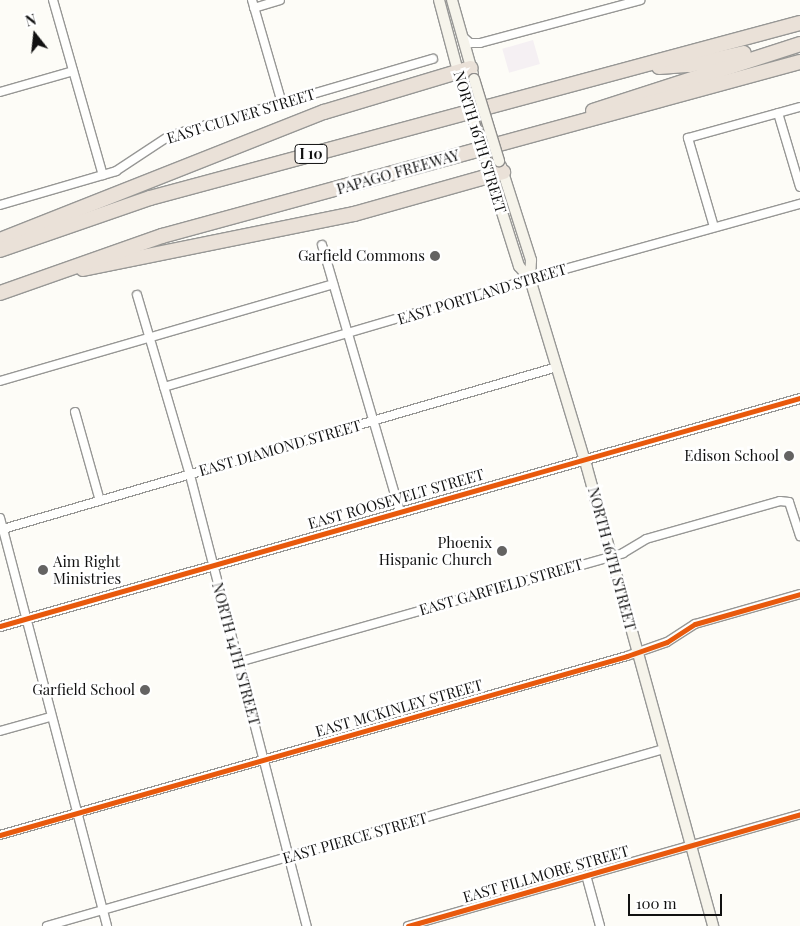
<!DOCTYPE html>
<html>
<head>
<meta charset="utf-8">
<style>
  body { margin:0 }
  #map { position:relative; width:800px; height:926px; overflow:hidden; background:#fdfcf7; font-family:"Playfair Display",serif }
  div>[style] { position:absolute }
  .industrial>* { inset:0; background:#f5f0f3; transform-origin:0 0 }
  .roads { filter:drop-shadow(1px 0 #979795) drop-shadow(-1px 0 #979795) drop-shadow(0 1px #979795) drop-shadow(0 -1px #979795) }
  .minor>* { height:8px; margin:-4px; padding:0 4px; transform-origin:4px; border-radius:4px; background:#fffffe }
  .tertiary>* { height:9px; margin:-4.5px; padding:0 4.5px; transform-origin:4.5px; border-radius:4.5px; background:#fffffe }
  .secondary>* { height:10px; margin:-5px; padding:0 5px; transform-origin:5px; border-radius:5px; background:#f6f4eb }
  .motorway>* { height:14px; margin:-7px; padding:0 7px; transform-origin:7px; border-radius:7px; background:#eae1d8 }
  .bridges { filter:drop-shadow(1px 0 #8e8d8b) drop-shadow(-1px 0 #8e8d8b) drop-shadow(0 1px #8e8d8b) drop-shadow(0 -1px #8e8d8b) }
  .secondary-bridge>* { height:10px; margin:-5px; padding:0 5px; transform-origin:5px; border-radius:5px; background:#f6f4eb }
  .cycleway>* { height:5px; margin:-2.5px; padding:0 2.5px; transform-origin:2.5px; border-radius:2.5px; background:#e8590c }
  .dots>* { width:14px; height:14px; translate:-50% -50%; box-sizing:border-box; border:2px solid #fff; border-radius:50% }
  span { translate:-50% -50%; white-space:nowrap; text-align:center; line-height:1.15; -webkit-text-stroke:5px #fff; paint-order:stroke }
  .shield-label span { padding:1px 4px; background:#fff; border:1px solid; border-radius:4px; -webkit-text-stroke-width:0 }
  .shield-label { font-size:14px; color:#111; font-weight:700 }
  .street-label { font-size:15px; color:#111 }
  .poi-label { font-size:15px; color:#111 }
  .right { translate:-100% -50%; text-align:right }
  .left { translate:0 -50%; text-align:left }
  .north { position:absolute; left:10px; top:10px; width:50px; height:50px; -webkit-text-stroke:4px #fff; paint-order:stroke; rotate:344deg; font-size:14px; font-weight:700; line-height:20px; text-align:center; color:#111 }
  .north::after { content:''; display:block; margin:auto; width:18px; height:22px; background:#111; clip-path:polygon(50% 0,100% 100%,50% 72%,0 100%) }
  .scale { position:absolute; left:628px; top:894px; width:94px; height:22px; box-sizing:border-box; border:2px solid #111; border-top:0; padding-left:6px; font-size:15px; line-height:18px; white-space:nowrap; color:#111; -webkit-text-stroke:4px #fff; paint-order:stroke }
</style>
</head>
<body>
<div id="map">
  <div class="industrial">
    <i style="left:533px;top:40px;width:25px;height:32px;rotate:74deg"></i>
  </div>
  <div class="roads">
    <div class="minor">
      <i style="left:53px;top:0;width:182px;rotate:74.1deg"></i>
      <i style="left:252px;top:0;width:107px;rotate:73.8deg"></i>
      <i style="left:254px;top:8px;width:27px;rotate:-17deg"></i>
      <i style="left:462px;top:36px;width:11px;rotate:41deg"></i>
      <i style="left:470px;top:43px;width:10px"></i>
      <i style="left:480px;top:43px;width:166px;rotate:-15deg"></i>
      <i style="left:0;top:92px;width:76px;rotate:-16deg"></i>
      <i style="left:778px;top:113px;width:77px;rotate:73.4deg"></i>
      <i style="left:0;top:205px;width:121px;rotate:-16.3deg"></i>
      <i style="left:116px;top:171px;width:64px;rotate:-33.4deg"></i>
      <i style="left:169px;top:136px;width:275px;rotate:-16.3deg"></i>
      <i style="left:714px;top:227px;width:93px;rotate:-106.3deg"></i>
      <i style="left:688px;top:138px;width:116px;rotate:-15.5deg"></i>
      <i style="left:322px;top:245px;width:278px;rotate:73.7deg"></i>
      <i style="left:137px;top:295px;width:188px;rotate:73.6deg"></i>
      <i style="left:190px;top:475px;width:466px;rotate:75.5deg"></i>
      <i style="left:0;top:381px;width:347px;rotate:-16.2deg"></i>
      <i style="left:164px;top:387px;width:399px;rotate:-16.4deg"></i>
      <i style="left:547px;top:274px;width:263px;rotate:-15.5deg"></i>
      <i style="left:75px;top:412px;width:92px;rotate:74.3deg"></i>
      <i style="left:0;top:518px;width:422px;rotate:75.3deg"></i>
      <i style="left:3px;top:529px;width:577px;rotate:-16.3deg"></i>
      <i style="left:239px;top:662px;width:399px;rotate:-15.8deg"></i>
      <i style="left:623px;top:553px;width:27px;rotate:-31deg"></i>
      <i style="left:646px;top:539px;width:139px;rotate:-15.8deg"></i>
      <i style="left:780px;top:501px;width:9px;rotate:6deg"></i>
      <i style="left:789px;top:502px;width:36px;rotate:72deg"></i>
      <i style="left:0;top:731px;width:52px;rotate:-15.6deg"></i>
      <i style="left:0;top:835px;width:652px;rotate:-15.93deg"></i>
      <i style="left:627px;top:656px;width:42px;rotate:-19.3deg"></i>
      <i style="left:667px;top:642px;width:33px;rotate:-33deg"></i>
      <i style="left:695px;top:624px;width:109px;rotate:-15.9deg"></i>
      <i style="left:586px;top:875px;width:53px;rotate:74.6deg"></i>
      <i style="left:47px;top:926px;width:642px;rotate:-16.01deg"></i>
      <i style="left:408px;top:926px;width:408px;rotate:-15.9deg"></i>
    </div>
    <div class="tertiary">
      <i style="left:0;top:626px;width:832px;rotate:-15.91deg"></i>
    </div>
    <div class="secondary">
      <i style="left:439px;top:0;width:82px;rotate:75.1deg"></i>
      <i style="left:452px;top:0;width:77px;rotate:74.2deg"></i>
      <i style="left:501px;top:166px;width:99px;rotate:72.3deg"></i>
      <i style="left:531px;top:260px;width:19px;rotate:93deg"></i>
      <i style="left:530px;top:279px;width:197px;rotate:73.2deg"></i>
      <i style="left:587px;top:468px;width:475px;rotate:74.6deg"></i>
      <i style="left:489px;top:171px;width:100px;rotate:72.5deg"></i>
      <i style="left:519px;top:266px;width:17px;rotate:50deg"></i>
    </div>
    <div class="motorway">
      <i style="left:659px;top:67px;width:31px;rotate:-4deg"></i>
      <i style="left:690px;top:65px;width:55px;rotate:-12.5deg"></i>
      <i style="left:593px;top:111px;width:218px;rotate:-17.9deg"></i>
      <i style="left:0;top:240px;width:348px;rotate:-21.6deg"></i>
      <i style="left:324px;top:112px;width:153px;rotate:-16.7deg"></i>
      <i style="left:0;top:250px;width:159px;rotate:-19.1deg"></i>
      <i style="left:150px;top:198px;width:673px;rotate:-15.07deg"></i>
      <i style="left:83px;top:269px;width:277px;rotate:-11.5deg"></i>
      <i style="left:354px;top:214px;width:155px;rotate:-15.7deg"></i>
      <i style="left:0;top:293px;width:172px;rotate:-19.4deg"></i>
      <i style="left:162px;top:236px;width:661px;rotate:-15.26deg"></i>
    </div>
  </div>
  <div class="bridges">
    <div class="secondary-bridge">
      <i style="left:474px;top:79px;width:86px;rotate:73deg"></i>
      <i style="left:462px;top:83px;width:89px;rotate:73deg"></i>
    </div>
  </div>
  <div class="cycleway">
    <i style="left:0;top:626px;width:832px;rotate:-15.91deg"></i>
    <i style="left:0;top:835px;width:652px;rotate:-15.93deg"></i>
    <i style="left:627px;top:656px;width:42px;rotate:-19.3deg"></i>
    <i style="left:667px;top:642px;width:33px;rotate:-33deg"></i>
    <i style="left:695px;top:624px;width:109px;rotate:-15.9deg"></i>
    <i style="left:408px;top:926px;width:408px;rotate:-15.9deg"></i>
  </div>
  <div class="dots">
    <i style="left:435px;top:256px;background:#646362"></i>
    <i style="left:789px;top:456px;background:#646362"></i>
    <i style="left:502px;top:551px;background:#646362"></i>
    <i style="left:43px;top:570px;background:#646362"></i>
    <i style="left:145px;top:690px;background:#646362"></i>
  </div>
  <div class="shield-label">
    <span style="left:311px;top:154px">I 10</span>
  </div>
  <div class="street-label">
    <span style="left:241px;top:116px;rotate:-17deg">EAST CULVER STREET</span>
    <span style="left:480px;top:142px;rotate:73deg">NORTH 16TH STREET</span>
    <span style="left:398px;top:172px;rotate:-16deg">PAPAGO FREEWAY</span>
    <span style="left:482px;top:294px;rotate:-17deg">EAST PORTLAND STREET</span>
    <span style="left:280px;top:448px;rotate:-16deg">EAST DIAMOND STREET</span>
    <span style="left:396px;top:499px;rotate:-16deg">EAST ROOSEVELT STREET</span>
    <span style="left:612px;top:559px;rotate:75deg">NORTH 16TH STREET</span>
    <span style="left:501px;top:587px;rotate:-16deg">EAST GARFIELD STREET</span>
    <span style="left:236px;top:654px;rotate:75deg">NORTH 14TH STREET</span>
    <span style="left:399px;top:708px;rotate:-16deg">EAST MCKINLEY STREET</span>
    <span style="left:355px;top:838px;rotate:-16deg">EAST PIERCE STREET</span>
    <span style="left:546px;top:874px;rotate:-16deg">EAST FILLMORE STREET</span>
  </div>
  <div class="poi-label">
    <span class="right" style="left:425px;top:256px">Garfield Commons</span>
    <span class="right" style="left:779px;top:456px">Edison School</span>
    <span class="right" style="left:492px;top:551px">Phoenix<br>Hispanic Church</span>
    <span class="left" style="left:53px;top:570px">Aim Right<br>Ministries</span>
    <span class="right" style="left:135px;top:690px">Garfield School</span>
  </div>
  <div class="north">N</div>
  <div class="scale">100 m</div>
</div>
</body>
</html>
